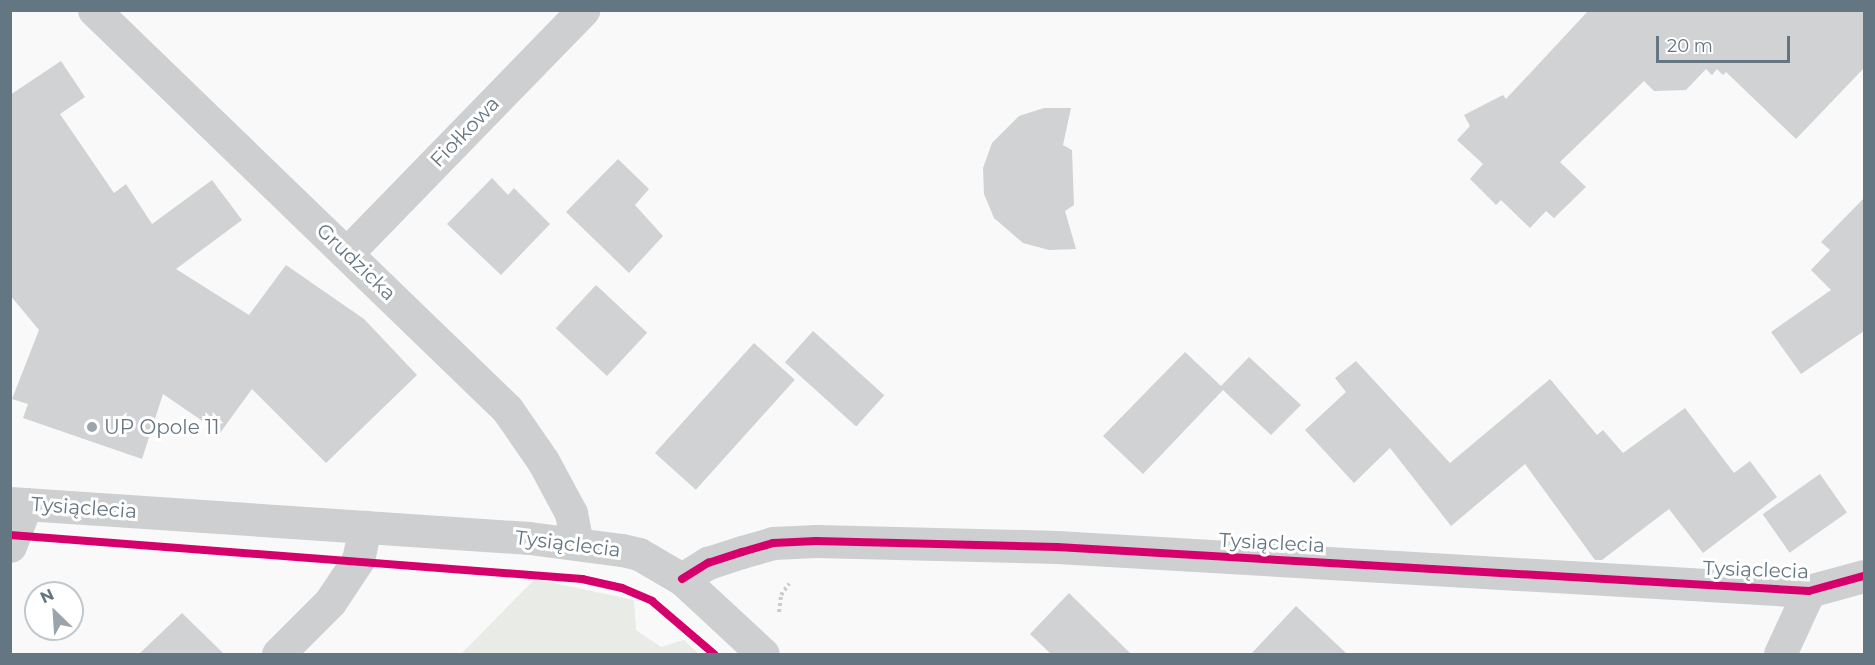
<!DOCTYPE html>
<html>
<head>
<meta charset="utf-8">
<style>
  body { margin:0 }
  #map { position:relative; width:1875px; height:665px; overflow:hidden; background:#f9f9f9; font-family:Montserrat,sans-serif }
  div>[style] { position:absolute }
  .green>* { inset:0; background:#e8ebe6 }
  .building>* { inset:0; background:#d0d2d3; transform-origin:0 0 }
  .path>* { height:4px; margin-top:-2px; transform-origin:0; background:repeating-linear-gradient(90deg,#cbcccd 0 3px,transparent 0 6px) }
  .minor>* { height:33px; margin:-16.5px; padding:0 16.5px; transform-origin:16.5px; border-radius:16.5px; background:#cecfd0 }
  .cycleway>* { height:8px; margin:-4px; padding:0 4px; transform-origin:4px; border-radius:4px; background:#d6006c }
  .dots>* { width:16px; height:16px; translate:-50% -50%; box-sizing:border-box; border:3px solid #fff; border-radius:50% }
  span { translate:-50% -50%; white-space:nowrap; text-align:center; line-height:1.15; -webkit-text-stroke:6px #fff; paint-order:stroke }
  .street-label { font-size:20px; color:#657683 }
  .poi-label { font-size:20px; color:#657683 }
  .left { translate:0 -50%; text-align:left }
  .frame { position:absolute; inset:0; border:12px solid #657683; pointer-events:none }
  .north { position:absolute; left:24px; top:581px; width:60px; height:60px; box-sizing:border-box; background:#fff; border:2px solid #c1c8cd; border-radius:50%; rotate:335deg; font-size:16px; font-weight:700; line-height:24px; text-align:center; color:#657683 }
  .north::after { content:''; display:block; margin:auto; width:21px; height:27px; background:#99a4ac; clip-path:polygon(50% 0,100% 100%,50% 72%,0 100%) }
  .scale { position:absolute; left:1656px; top:36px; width:134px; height:27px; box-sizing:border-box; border:3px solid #657683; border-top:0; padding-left:8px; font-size:18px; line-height:21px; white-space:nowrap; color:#657683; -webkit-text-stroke:4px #fff; paint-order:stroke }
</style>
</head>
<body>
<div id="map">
  <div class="green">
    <i style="clip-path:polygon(535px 579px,634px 600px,636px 630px,661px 647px,684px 640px,699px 654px,461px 654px)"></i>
  </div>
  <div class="building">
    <i style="clip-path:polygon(1589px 10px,1864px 10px,1864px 68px,1796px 139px,1726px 72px,1723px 75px,1717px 69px,1712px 75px,1706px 69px,1686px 90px,1654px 91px,1644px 81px,1560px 162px,1586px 187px,1554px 218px,1546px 211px,1530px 228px,1501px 200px,1496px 205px,1470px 179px,1483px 164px,1457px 140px,1470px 126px,1464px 115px,1503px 95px,1506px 99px)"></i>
    <i style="clip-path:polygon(61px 61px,85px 97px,60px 114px,114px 193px,126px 184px,152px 224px,212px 180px,242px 220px,176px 269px,249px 315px,286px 265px,364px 319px,417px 375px,326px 463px,252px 389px,220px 433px,163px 394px,142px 459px,23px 418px,28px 404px,12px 399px,39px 330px,10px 295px,10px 95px)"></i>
    <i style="clip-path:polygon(1044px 108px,1071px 108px,1063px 145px,1072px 150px,1074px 205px,1065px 211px,1076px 249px,1049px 250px,1023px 243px,994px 218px,984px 194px,983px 168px,992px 143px,1019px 116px)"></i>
    <i style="clip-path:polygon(618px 159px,649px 189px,635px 205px,663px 236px,629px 273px,566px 212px)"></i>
    <i style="clip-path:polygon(492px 178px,508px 195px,514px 188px,550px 224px,501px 275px,447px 224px)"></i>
    <i style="clip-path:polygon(1864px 198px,1864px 331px,1801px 374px,1771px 332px,1831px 290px,1811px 270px,1830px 250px,1821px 242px)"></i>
    <i style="left:596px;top:285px;width:70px;height:59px;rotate:43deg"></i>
    <i style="left:813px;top:331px;width:96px;height:42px;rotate:42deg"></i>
    <i style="left:754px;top:343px;width:55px;height:148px;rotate:42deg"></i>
    <i style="clip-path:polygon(1185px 352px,1221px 386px,1249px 357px,1301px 405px,1271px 435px,1223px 390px,1143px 474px,1103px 436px)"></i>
    <i style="clip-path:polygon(1356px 361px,1450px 463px,1550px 379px,1597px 435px,1603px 430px,1623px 453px,1685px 408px,1734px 473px,1750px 461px,1777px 497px,1703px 553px,1669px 509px,1602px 560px,1595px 560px,1525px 464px,1451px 526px,1390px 448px,1354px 483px,1305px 430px,1346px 392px,1335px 378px)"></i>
    <i style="left:1820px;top:474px;width:47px;height:70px;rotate:55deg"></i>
    <i style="clip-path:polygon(1069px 593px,1131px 654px,1051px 654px,1030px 634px)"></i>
    <i style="clip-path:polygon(1296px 606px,1347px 654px,1251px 654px)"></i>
    <i style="clip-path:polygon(182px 613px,224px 654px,139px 654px)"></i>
  </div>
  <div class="path">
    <i style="left:779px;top:612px;width:17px;rotate:-83deg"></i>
    <i style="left:781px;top:595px;width:14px;rotate:-54deg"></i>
  </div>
  <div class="minor">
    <i style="left:94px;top:10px;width:574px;rotate:44.01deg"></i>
    <i style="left:507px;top:409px;width:63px;rotate:55.3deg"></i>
    <i style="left:543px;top:461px;width:59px;rotate:61.7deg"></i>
    <i style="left:571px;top:513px;width:31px;rotate:79deg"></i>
    <i style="left:347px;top:253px;width:339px;rotate:-45.8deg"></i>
    <i style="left:10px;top:503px;width:520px;rotate:3.86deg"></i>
    <i style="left:529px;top:538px;width:94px;rotate:7.4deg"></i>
    <i style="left:622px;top:550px;width:17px;rotate:13deg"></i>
    <i style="left:639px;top:554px;width:50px;rotate:30.2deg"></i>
    <i style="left:682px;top:579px;width:110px;rotate:42.8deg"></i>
    <i style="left:10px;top:546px;width:45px;rotate:-69.1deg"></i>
    <i style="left:682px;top:579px;width:31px;rotate:-32deg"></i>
    <i style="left:708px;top:563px;width:36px;rotate:-18deg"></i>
    <i style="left:742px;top:552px;width:32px;rotate:-16deg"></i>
    <i style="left:773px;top:543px;width:43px;rotate:-2.7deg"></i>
    <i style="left:816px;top:541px;width:241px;rotate:1.4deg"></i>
    <i style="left:1057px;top:547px;width:753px;rotate:3.35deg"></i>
    <i style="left:1809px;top:591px;width:57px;rotate:-15.3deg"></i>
    <i style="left:278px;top:654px;width:74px;rotate:-45deg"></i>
    <i style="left:330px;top:602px;width:50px;rotate:-56.3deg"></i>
    <i style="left:358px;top:560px;width:34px;rotate:-78deg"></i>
    <i style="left:1780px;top:654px;width:69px;rotate:-65.3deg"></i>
  </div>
  <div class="cycleway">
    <i style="left:10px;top:535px;width:574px;rotate:4.4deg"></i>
    <i style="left:582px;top:579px;width:41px;rotate:12.7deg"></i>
    <i style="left:622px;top:588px;width:33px;rotate:23deg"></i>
    <i style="left:652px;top:601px;width:82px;rotate:40.5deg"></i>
    <i style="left:682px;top:579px;width:31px;rotate:-32deg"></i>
    <i style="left:708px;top:563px;width:36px;rotate:-18deg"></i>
    <i style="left:742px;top:552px;width:32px;rotate:-16deg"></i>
    <i style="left:773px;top:543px;width:43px;rotate:-2.7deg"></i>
    <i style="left:816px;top:541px;width:241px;rotate:1.4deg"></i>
    <i style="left:1057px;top:547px;width:753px;rotate:3.35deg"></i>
    <i style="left:1809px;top:591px;width:57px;rotate:-15.3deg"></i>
  </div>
  <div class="dots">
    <i style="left:92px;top:427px;background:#99a4ac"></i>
  </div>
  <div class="street-label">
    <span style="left:465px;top:132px;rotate:-46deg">Fiołkowa</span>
    <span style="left:356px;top:262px;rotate:44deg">Grudzicka</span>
    <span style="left:84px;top:508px;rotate:4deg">Tysiąclecia</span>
    <span style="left:1272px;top:543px;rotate:3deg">Tysiąclecia</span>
    <span style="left:568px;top:544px;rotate:7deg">Tysiąclecia</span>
    <span style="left:1756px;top:570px;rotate:2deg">Tysiąclecia</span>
  </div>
  <div class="poi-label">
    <span class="left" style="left:104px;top:427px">UP Opole 11</span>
  </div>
  <div class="frame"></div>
  <div class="north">N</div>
  <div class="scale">20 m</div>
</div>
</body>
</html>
